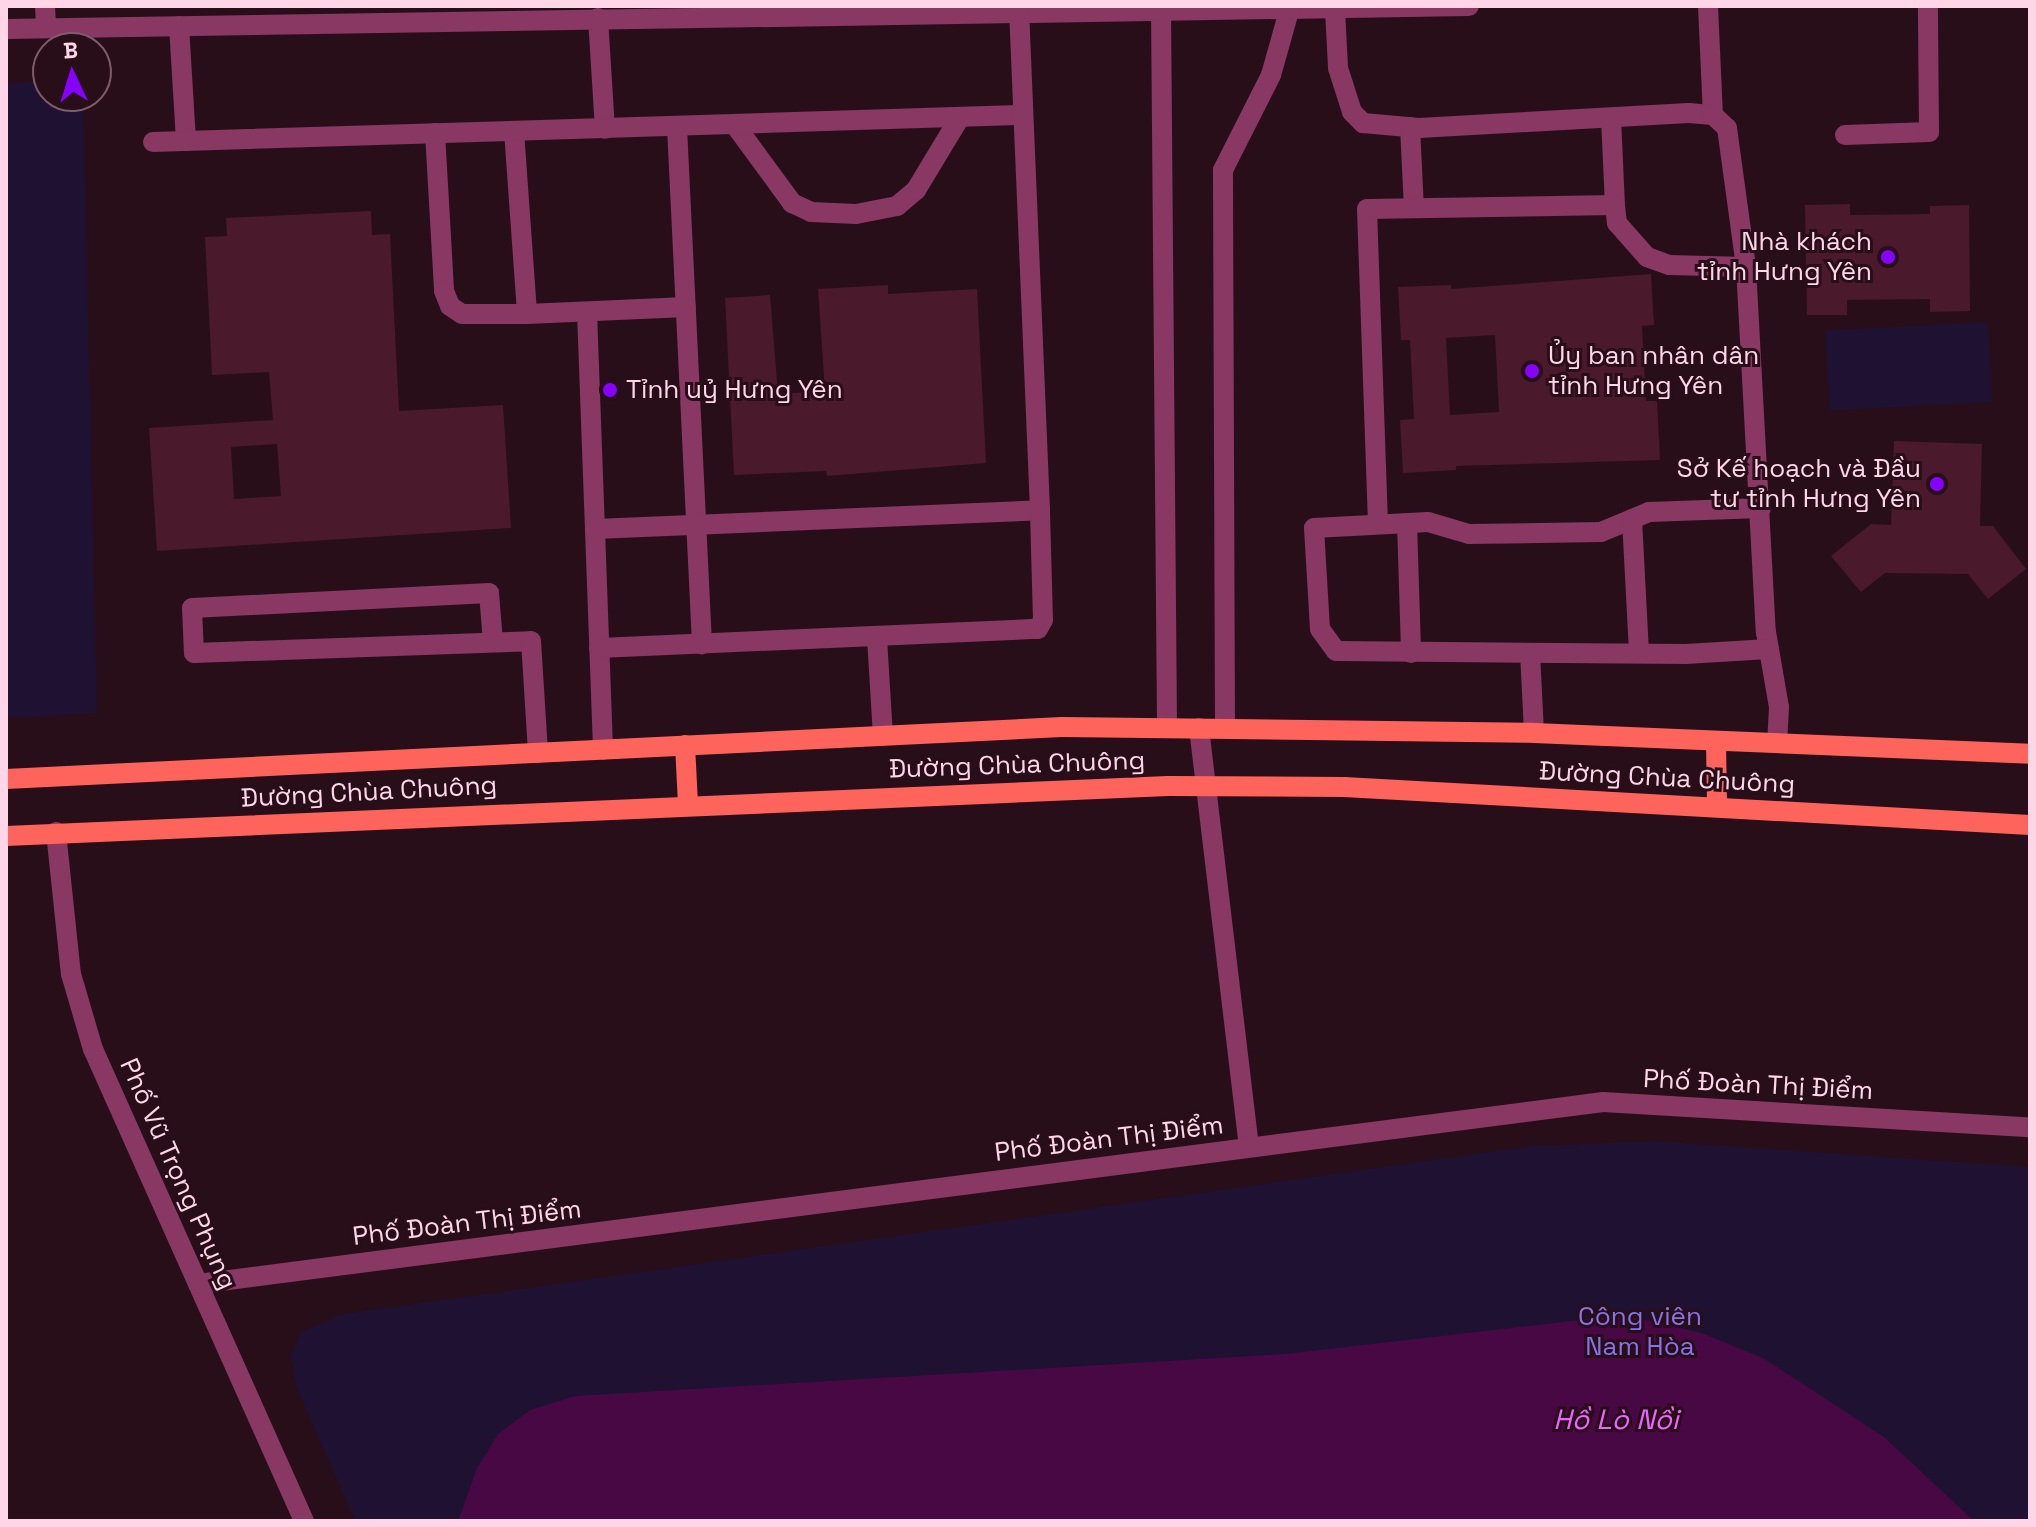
<!DOCTYPE html>
<html>
<head>
<meta charset="utf-8">
<style>
  body { margin:0 }
  #map { position:relative; width:2036px; height:1527px; overflow:hidden; background:#280e19; font-family:"Space Grotesk",sans-serif }
  div>[style] { position:absolute }
  .green>* { inset:0; background:#1e1132; transform-origin:0 0 }
  .water>* { inset:0; background:#470844 }
  .building>* { inset:0; background:#4a192b }
  .minor>* { height:20px; margin:-10px; padding:0 10px; transform-origin:10px; border-radius:10px; background:#893763 }
  .major>* { height:20px; margin:-10px; padding:0 10px; transform-origin:10px; border-radius:10px; background:#ff645c }
  .dots>* { width:22px; height:22px; translate:-50% -50%; box-sizing:border-box; border:4px solid #280e19; border-radius:50% }
  span { translate:-50% -50%; white-space:nowrap; text-align:center; line-height:1.15; -webkit-text-stroke:6px #280e19; paint-order:stroke }
  .poi-label { font-size:26px; color:#ffd5e8 }
  .right { translate:-100% -50%; text-align:right }
  .left { translate:0 -50%; text-align:left }
  .street-label { font-size:26px; color:#ffd5e8 }
  .park-label { font-size:26px; color:#8773ea }
  .water-label { font-size:28px; color:#ed63ff; font-style:italic }
  .frame { position:absolute; inset:0; border:8px solid #ffd5e8; pointer-events:none }
  .north { position:absolute; left:32px; top:32px; width:80px; height:80px; box-sizing:border-box; background:#280e19; border:2px solid #7e5e6c; border-radius:50%; rotate:356deg; font-size:22px; font-weight:700; line-height:32px; text-align:center; color:#ffd5e8 }
  .north::after { content:''; display:block; margin:auto; width:28px; height:36px; background:#8601ff; clip-path:polygon(50% 0,100% 100%,50% 72%,0 100%) }
</style>
</head>
<body>
<div id="map">
  <div class="green">
    <i style="clip-path:polygon(48px 81px,48px 96px,83px 96px,97px 713px,6px 718px,6px 83px)"></i>
    <i style="left:1988px;top:322px;width:80px;height:163px;rotate:87deg"></i>
    <i style="clip-path:polygon(1655px 1141px,2030px 1167px,2030px 1521px,355px 1521px,296px 1386px,291px 1355px,301px 1332px,343px 1314px,1532px 1146px)"></i>
  </div>
  <div class="water">
    <i style="clip-path:polygon(1623px 1315px,1702px 1333px,1763px 1358px,1884px 1437px,1974px 1521px,458px 1521px,477px 1468px,498px 1434px,530px 1410px,575px 1396px,1285px 1354px)"></i>
  </div>
  <div class="building">
    <i style="clip-path:polygon(1850px 204px,1850px 215px,1930px 214px,1930px 206px,1969px 205px,1970px 311px,1930px 312px,1930px 299px,1847px 300px,1847px 315px,1807px 315px,1805px 205px)"></i>
    <i style="clip-path:polygon(evenodd,371px 211px,372px 235px,390px 234px,399px 411px,503px 405px,511px 528px,157px 551px,149px 428px,273px 420px,269px 372px,212px 375px,205px 237px,227px 236px,226px 218px,371px 211px,277px 444px,281px 496px,234px 499px,231px 447px,277px 444px)"></i>
    <i style="clip-path:polygon(evenodd,1651px 274px,1654px 325px,1642px 326px,1646px 401px,1657px 401px,1660px 460px,1456px 466px,1456px 470px,1403px 473px,1400px 420px,1414px 419px,1410px 340px,1401px 340px,1398px 287px,1451px 285px,1451px 289px,1651px 274px,1495px 335px,1499px 412px,1450px 415px,1446px 338px,1495px 335px)"></i>
    <i style="clip-path:polygon(888px 285px,888px 294px,977px 289px,986px 463px,827px 476px,826px 471px,734px 475px,725px 298px,770px 295px,778px 394px,825px 391px,818px 289px)"></i>
    <i style="clip-path:polygon(1894px 441px,1982px 444px,1980px 526px,1993px 526px,2026px 569px,1988px 599px,1968px 574px,1885px 573px,1861px 592px,1831px 556px,1871px 524px,1891px 525px)"></i>
  </div>
  <div class="minor">
    <i style="left:45px;top:6px;width:22px;rotate:87deg"></i>
    <i style="left:1708px;top:6px;width:109px;rotate:87.4deg"></i>
    <i style="left:1161px;top:9px;width:719px;rotate:89.52deg"></i>
    <i style="left:1335px;top:10px;width:58px;rotate:87deg"></i>
    <i style="left:1338px;top:68px;width:46px;rotate:72.3deg"></i>
    <i style="left:1352px;top:112px;width:16px;rotate:45deg"></i>
    <i style="left:1363px;top:123px;width:56px;rotate:5.1deg"></i>
    <i style="left:1419px;top:128px;width:270px;rotate:-3.2deg"></i>
    <i style="left:1689px;top:113px;width:24px;rotate:5deg"></i>
    <i style="left:1713px;top:115px;width:19px;rotate:43deg"></i>
    <i style="left:1727px;top:128px;width:140px;rotate:82.2deg"></i>
    <i style="left:1746px;top:267px;width:366px;rotate:86.9deg"></i>
    <i style="left:1766px;top:632px;width:76px;rotate:80.2deg"></i>
    <i style="left:1779px;top:707px;width:36px;rotate:93deg"></i>
    <i style="left:598px;top:18px;width:111px;rotate:86.4deg"></i>
    <i style="left:179px;top:26px;width:115px;rotate:86.5deg"></i>
    <i style="left:6px;top:29px;width:1463px;rotate:-0.9deg"></i>
    <i style="left:1611px;top:118px;width:87px;rotate:87.4deg"></i>
    <i style="left:735px;top:125px;width:97px;rotate:53.8deg"></i>
    <i style="left:792px;top:203px;width:21px;rotate:25deg"></i>
    <i style="left:811px;top:212px;width:45px;rotate:2.5deg"></i>
    <i style="left:856px;top:214px;width:42px;rotate:-11deg"></i>
    <i style="left:897px;top:206px;width:25px;rotate:-40deg"></i>
    <i style="left:916px;top:190px;width:85px;rotate:-58.9deg"></i>
    <i style="left:677px;top:127px;width:518px;rotate:87.23deg"></i>
    <i style="left:1410px;top:127px;width:81px;rotate:87.2deg"></i>
    <i style="left:514px;top:131px;width:183px;rotate:85.9deg"></i>
    <i style="left:435px;top:133px;width:158px;rotate:86.7deg"></i>
    <i style="left:444px;top:291px;width:16px;rotate:68deg"></i>
    <i style="left:450px;top:306px;width:14px;rotate:34deg"></i>
    <i style="left:462px;top:314px;width:65px"></i>
    <i style="left:527px;top:314px;width:159px;rotate:-2.5deg"></i>
    <i style="left:1845px;top:135px;width:84px;rotate:-2deg"></i>
    <i style="left:1929px;top:132px;width:126px;rotate:-90.5deg"></i>
    <i style="left:153px;top:142px;width:870px;rotate:-1.78deg"></i>
    <i style="left:587px;top:312px;width:438px;rotate:87.9deg"></i>
    <i style="left:1761px;top:508px;width:112px;rotate:178deg"></i>
    <i style="left:1649px;top:512px;width:52px;rotate:157.4deg"></i>
    <i style="left:1601px;top:532px;width:132px;rotate:179.1deg"></i>
    <i style="left:1469px;top:534px;width:43px;rotate:-163.7deg"></i>
    <i style="left:1428px;top:522px;width:114px;rotate:177deg"></i>
    <i style="left:1314px;top:528px;width:101px;rotate:86.6deg"></i>
    <i style="left:1320px;top:629px;width:27px;rotate:54deg"></i>
    <i style="left:1336px;top:651px;width:350px;rotate:0.5deg"></i>
    <i style="left:1686px;top:654px;width:83px;rotate:-3.4deg"></i>
    <i style="left:1632px;top:519px;width:133px;rotate:87deg"></i>
    <i style="left:1407px;top:523px;width:130px;rotate:88.2deg"></i>
    <i style="left:1378px;top:524px;width:315px;rotate:-92deg"></i>
    <i style="left:1367px;top:209px;width:248px;rotate:-0.9deg"></i>
    <i style="left:1615px;top:205px;width:18px;rotate:84deg"></i>
    <i style="left:1617px;top:223px;width:45px;rotate:48.6deg"></i>
    <i style="left:1647px;top:257px;width:23px;rotate:20deg"></i>
    <i style="left:1669px;top:265px;width:77px;rotate:1.5deg"></i>
    <i style="left:595px;top:529px;width:445px;rotate:-2.4deg"></i>
    <i style="left:877px;top:638px;width:98px;rotate:86.5deg"></i>
    <i style="left:493px;top:642px;width:49px;rotate:-94.7deg"></i>
    <i style="left:489px;top:593px;width:297px;rotate:177.1deg"></i>
    <i style="left:192px;top:608px;width:45px;rotate:87.5deg"></i>
    <i style="left:194px;top:653px;width:337px;rotate:-2deg"></i>
    <i style="left:531px;top:641px;width:112px;rotate:86.4deg"></i>
    <i style="left:599px;top:648px;width:439px;rotate:-2.5deg"></i>
    <i style="left:1038px;top:629px;width:10px;rotate:-61deg"></i>
    <i style="left:1043px;top:620px;width:110px;rotate:-91.6deg"></i>
    <i style="left:1040px;top:510px;width:499px;rotate:-92.4deg"></i>
    <i style="left:1530px;top:653px;width:80px;rotate:87.1deg"></i>
    <i style="left:1199px;top:728px;width:422px;rotate:83.2deg"></i>
    <i style="left:1225px;top:728px;width:558px;rotate:-90.21deg"></i>
    <i style="left:1223px;top:170px;width:106px;rotate:-63.2deg"></i>
    <i style="left:1271px;top:75px;width:66px;rotate:-74.3deg"></i>
    <i style="left:56px;top:832px;width:143px;rotate:84deg"></i>
    <i style="left:71px;top:974px;width:78px;rotate:73.7deg"></i>
    <i style="left:93px;top:1049px;width:517px;rotate:65.91deg"></i>
    <i style="left:198px;top:1284px;width:1417px;rotate:-7.38deg"></i>
    <i style="left:1603px;top:1102px;width:428px;rotate:3.4deg"></i>
  </div>
  <div class="major">
    <i style="left:1716px;top:741px;width:65px;rotate:89.1deg"></i>
    <i style="left:685px;top:745px;width:59px;rotate:87.1deg"></i>
    <i style="left:6px;top:779px;width:1057px;rotate:-2.82deg"></i>
    <i style="left:1062px;top:727px;width:472px;rotate:0.7deg"></i>
    <i style="left:1534px;top:733px;width:496px;rotate:2.4deg"></i>
    <i style="left:6px;top:836px;width:1163px;rotate:-2.46deg"></i>
    <i style="left:1168px;top:786px;width:176px;rotate:0.3deg"></i>
    <i style="left:1344px;top:787px;width:687px;rotate:3.17deg"></i>
  </div>
  <div class="dots">
    <i style="left:1888px;top:257px;background:#8601ff"></i>
    <i style="left:1532px;top:371px;background:#8601ff"></i>
    <i style="left:610px;top:390px;background:#8601ff"></i>
    <i style="left:1937px;top:484px;background:#8601ff"></i>
  </div>
  <div class="poi-label">
    <span class="right" style="left:1872px;top:257px">Nhà khách<br>tỉnh Hưng Yên</span>
    <span class="left" style="left:1548px;top:371px">Ủy ban nhân dân<br>tỉnh Hưng Yên</span>
    <span class="left" style="left:626px;top:390px">Tỉnh uỷ Hưng Yên</span>
    <span class="right" style="left:1921px;top:484px">Sở Kế hoạch và Đầu<br>tư tỉnh Hưng Yên</span>
  </div>
  <div class="street-label">
    <span style="left:1017px;top:765px;rotate:-2deg">Đường Chùa Chuông</span>
    <span style="left:1667px;top:778px;rotate:3deg">Đường Chùa Chuông</span>
    <span style="left:369px;top:792px;rotate:-3deg">Đường Chùa Chuông</span>
    <span style="left:1758px;top:1085px;rotate:3deg">Phố Đoàn Thị Điểm</span>
    <span style="left:1109px;top:1139px;rotate:-7deg">Phố Đoàn Thị Điểm</span>
    <span style="left:178px;top:1174px;rotate:66deg">Phố Vũ Trọng Phụng</span>
    <span style="left:467px;top:1223px;rotate:-7deg">Phố Đoàn Thị Điểm</span>
  </div>
  <div class="park-label">
    <span style="left:1640px;top:1332px">Công viên<br>Nam Hòa</span>
  </div>
  <div class="water-label">
    <span style="left:1616px;top:1419px">Hồ Lò Nồi</span>
  </div>
  <div class="frame"></div>
  <div class="north">B</div>
</div>
</body>
</html>
